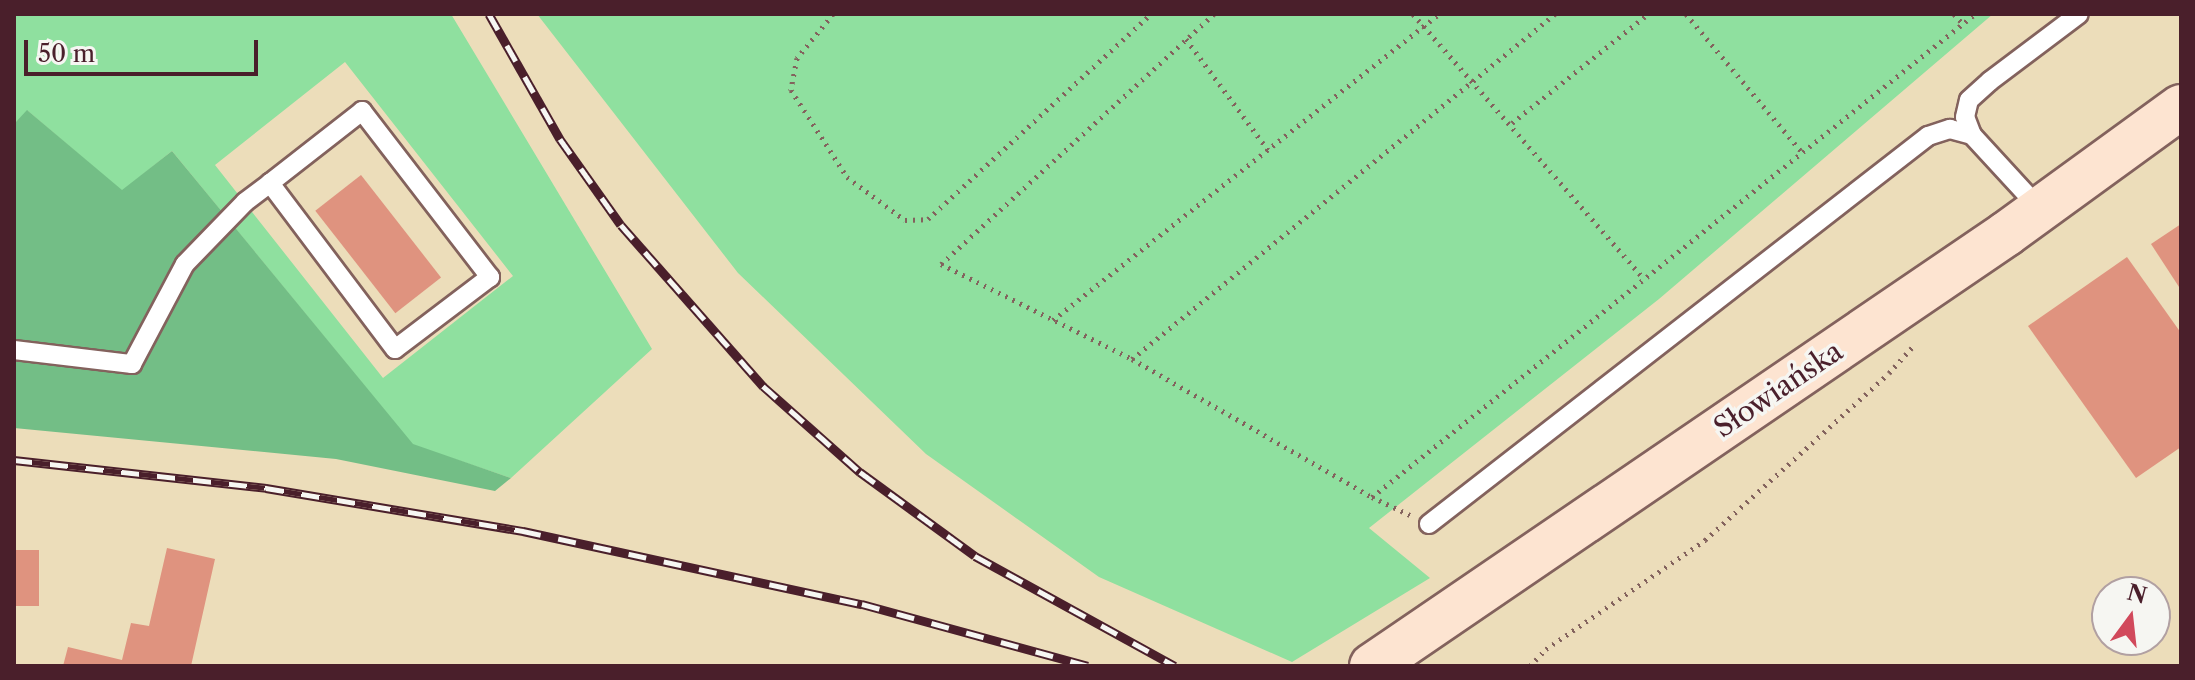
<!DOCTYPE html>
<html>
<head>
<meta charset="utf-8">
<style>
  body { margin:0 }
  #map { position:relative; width:2195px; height:680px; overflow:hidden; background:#ecddba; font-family:"Libre Caslon Text",serif }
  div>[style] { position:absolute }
  .green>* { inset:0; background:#8fe09f }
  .forest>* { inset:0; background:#73be86 }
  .building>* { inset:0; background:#df937f; transform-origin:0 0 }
  .path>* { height:5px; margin-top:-2.5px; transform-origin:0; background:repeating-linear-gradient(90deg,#83625d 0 2px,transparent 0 8px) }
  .roads { filter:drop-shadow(2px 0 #83625d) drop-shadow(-2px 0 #83625d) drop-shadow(0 2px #83625d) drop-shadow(0 -2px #83625d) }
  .lane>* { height:18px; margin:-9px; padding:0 9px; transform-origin:9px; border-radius:9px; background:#fff }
  .secondary>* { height:44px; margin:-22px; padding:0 22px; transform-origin:22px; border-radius:22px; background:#fde4d1 }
  .rail>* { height:9px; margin-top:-4.5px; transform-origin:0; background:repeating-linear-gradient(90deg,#f6f6f2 0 18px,#4a1f2b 0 36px); box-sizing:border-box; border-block:2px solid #4a1f2b }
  span { translate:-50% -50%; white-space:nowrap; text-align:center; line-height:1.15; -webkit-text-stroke:7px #f6f6f2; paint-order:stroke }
  .street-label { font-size:28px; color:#4a1f2b }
  .frame { position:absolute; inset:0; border:16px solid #4a1f2b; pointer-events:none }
  .north { position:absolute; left:2091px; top:576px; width:80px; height:80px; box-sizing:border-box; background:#f6f6f2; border:2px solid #b1a0a2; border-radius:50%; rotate:15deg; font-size:22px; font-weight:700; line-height:32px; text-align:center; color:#4a1f2b }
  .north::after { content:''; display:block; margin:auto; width:28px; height:36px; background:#d1495b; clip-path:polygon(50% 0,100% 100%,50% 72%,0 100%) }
  .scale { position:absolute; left:24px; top:40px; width:234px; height:36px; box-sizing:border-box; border:4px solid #4a1f2b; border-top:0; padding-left:10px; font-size:24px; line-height:28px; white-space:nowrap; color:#4a1f2b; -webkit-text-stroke:6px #f6f6f2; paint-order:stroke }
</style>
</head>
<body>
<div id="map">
  <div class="green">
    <i style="clip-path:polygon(evenodd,14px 14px,451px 14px,652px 349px,511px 478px,413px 445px,172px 151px,122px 191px,28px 111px,14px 124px,14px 14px,345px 62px,513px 276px,383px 378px,215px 165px,345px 62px)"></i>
    <i style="clip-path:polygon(537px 14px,1993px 14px,1659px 299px,1369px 528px,1430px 578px,1292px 662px,1099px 577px,926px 454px,738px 273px)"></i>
  </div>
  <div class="forest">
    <i style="clip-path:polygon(27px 110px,122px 190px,172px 151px,413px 444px,511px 478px,495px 491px,336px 459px,14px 428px,14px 124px)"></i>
  </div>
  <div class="building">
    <i style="left:361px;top:175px;width:130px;height:58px;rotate:52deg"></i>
    <i style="clip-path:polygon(2181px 224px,2181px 290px,2151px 244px)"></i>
    <i style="clip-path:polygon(2127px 257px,2181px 333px,2181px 447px,2136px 478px,2028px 326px)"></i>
    <i style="clip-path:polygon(167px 548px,215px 559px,191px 666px,63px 666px,68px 647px,122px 660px,131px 623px,149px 626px)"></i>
    <i style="left:14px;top:550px;width:25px;height:56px"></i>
  </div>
  <div class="path">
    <i style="left:833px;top:14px;width:57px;rotate:129.3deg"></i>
    <i style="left:797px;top:58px;width:33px;rotate:101deg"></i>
    <i style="left:791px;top:90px;width:103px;rotate:57.2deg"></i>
    <i style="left:847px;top:177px;width:72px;rotate:36.6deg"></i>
    <i style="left:905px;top:220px;width:23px;rotate:-2deg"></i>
    <i style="left:928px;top:219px;width:303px;rotate:-42.6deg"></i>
    <i style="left:1214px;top:14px;width:370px;rotate:137.5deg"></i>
    <i style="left:941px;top:264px;width:213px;rotate:26.4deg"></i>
    <i style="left:1132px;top:359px;width:277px;rotate:29.9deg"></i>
    <i style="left:1372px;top:497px;width:773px;rotate:-38.69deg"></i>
    <i style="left:1413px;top:14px;width:352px;rotate:48.9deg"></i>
    <i style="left:1686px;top:14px;width:180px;rotate:50deg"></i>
    <i style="left:1954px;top:14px;width:13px;rotate:48deg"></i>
    <i style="left:1186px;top:39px;width:138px;rotate:53.5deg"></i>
    <i style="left:1512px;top:123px;width:174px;rotate:-38.7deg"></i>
    <i style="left:1053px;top:320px;width:493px;rotate:-38.4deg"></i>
    <i style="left:1132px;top:359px;width:546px;rotate:-39.2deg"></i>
    <i style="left:1372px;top:497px;width:42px;rotate:25.3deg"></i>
    <i style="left:1530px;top:666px;width:23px;rotate:-47deg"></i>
    <i style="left:1546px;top:649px;width:193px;rotate:-34.4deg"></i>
    <i style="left:1705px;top:540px;width:248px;rotate:-42.2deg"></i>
    <i style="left:1889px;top:373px;width:38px;rotate:-48deg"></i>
  </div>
  <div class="roads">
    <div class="lane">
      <i style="left:2040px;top:209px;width:100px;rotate:-132.6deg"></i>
      <i style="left:1972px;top:135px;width:19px;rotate:-111deg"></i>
      <i style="left:1965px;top:117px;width:17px;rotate:-77deg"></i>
      <i style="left:1969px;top:100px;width:28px;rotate:-42deg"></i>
      <i style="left:1990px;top:81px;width:111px;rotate:-37deg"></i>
      <i style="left:14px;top:350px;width:119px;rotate:6.8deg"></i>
      <i style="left:132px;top:364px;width:113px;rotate:-62.1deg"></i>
      <i style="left:185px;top:264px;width:86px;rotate:-45.9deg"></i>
      <i style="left:245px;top:202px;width:31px;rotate:-37deg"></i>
      <i style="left:270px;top:183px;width:117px;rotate:-38deg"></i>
      <i style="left:362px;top:111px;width:210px;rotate:52.4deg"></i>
      <i style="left:490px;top:277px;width:119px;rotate:142.8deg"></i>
      <i style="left:395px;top:349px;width:208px;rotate:-127deg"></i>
      <i style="left:1429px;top:524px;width:632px;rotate:-37.87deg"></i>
      <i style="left:1928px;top:136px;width:23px;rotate:-18deg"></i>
      <i style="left:1950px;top:129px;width:23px;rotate:15deg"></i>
    </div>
    <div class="secondary">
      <i style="left:1372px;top:666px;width:767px;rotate:-34.27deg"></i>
      <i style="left:2006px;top:234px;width:216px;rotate:-36deg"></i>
    </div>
  </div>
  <div class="rail">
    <i style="left:489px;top:14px;width:144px;rotate:60.4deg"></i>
    <i style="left:560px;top:139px;width:105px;rotate:54.7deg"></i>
    <i style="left:621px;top:225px;width:215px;rotate:48.6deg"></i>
    <i style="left:763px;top:386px;width:130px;rotate:41.6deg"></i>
    <i style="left:860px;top:472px;width:142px;rotate:36.1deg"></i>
    <i style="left:975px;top:556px;width:228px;rotate:28.8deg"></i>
    <i style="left:14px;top:460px;width:254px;rotate:6.3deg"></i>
    <i style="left:266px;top:488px;width:261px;rotate:9.5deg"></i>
    <i style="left:523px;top:531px;width:347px;rotate:12.2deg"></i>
    <i style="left:862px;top:604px;width:234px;rotate:15.3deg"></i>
  </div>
  <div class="street-label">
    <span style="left:1778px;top:389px;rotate:-34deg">Słowiańska</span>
  </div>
  <div class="frame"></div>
  <div class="north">N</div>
  <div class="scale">50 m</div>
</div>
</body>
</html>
